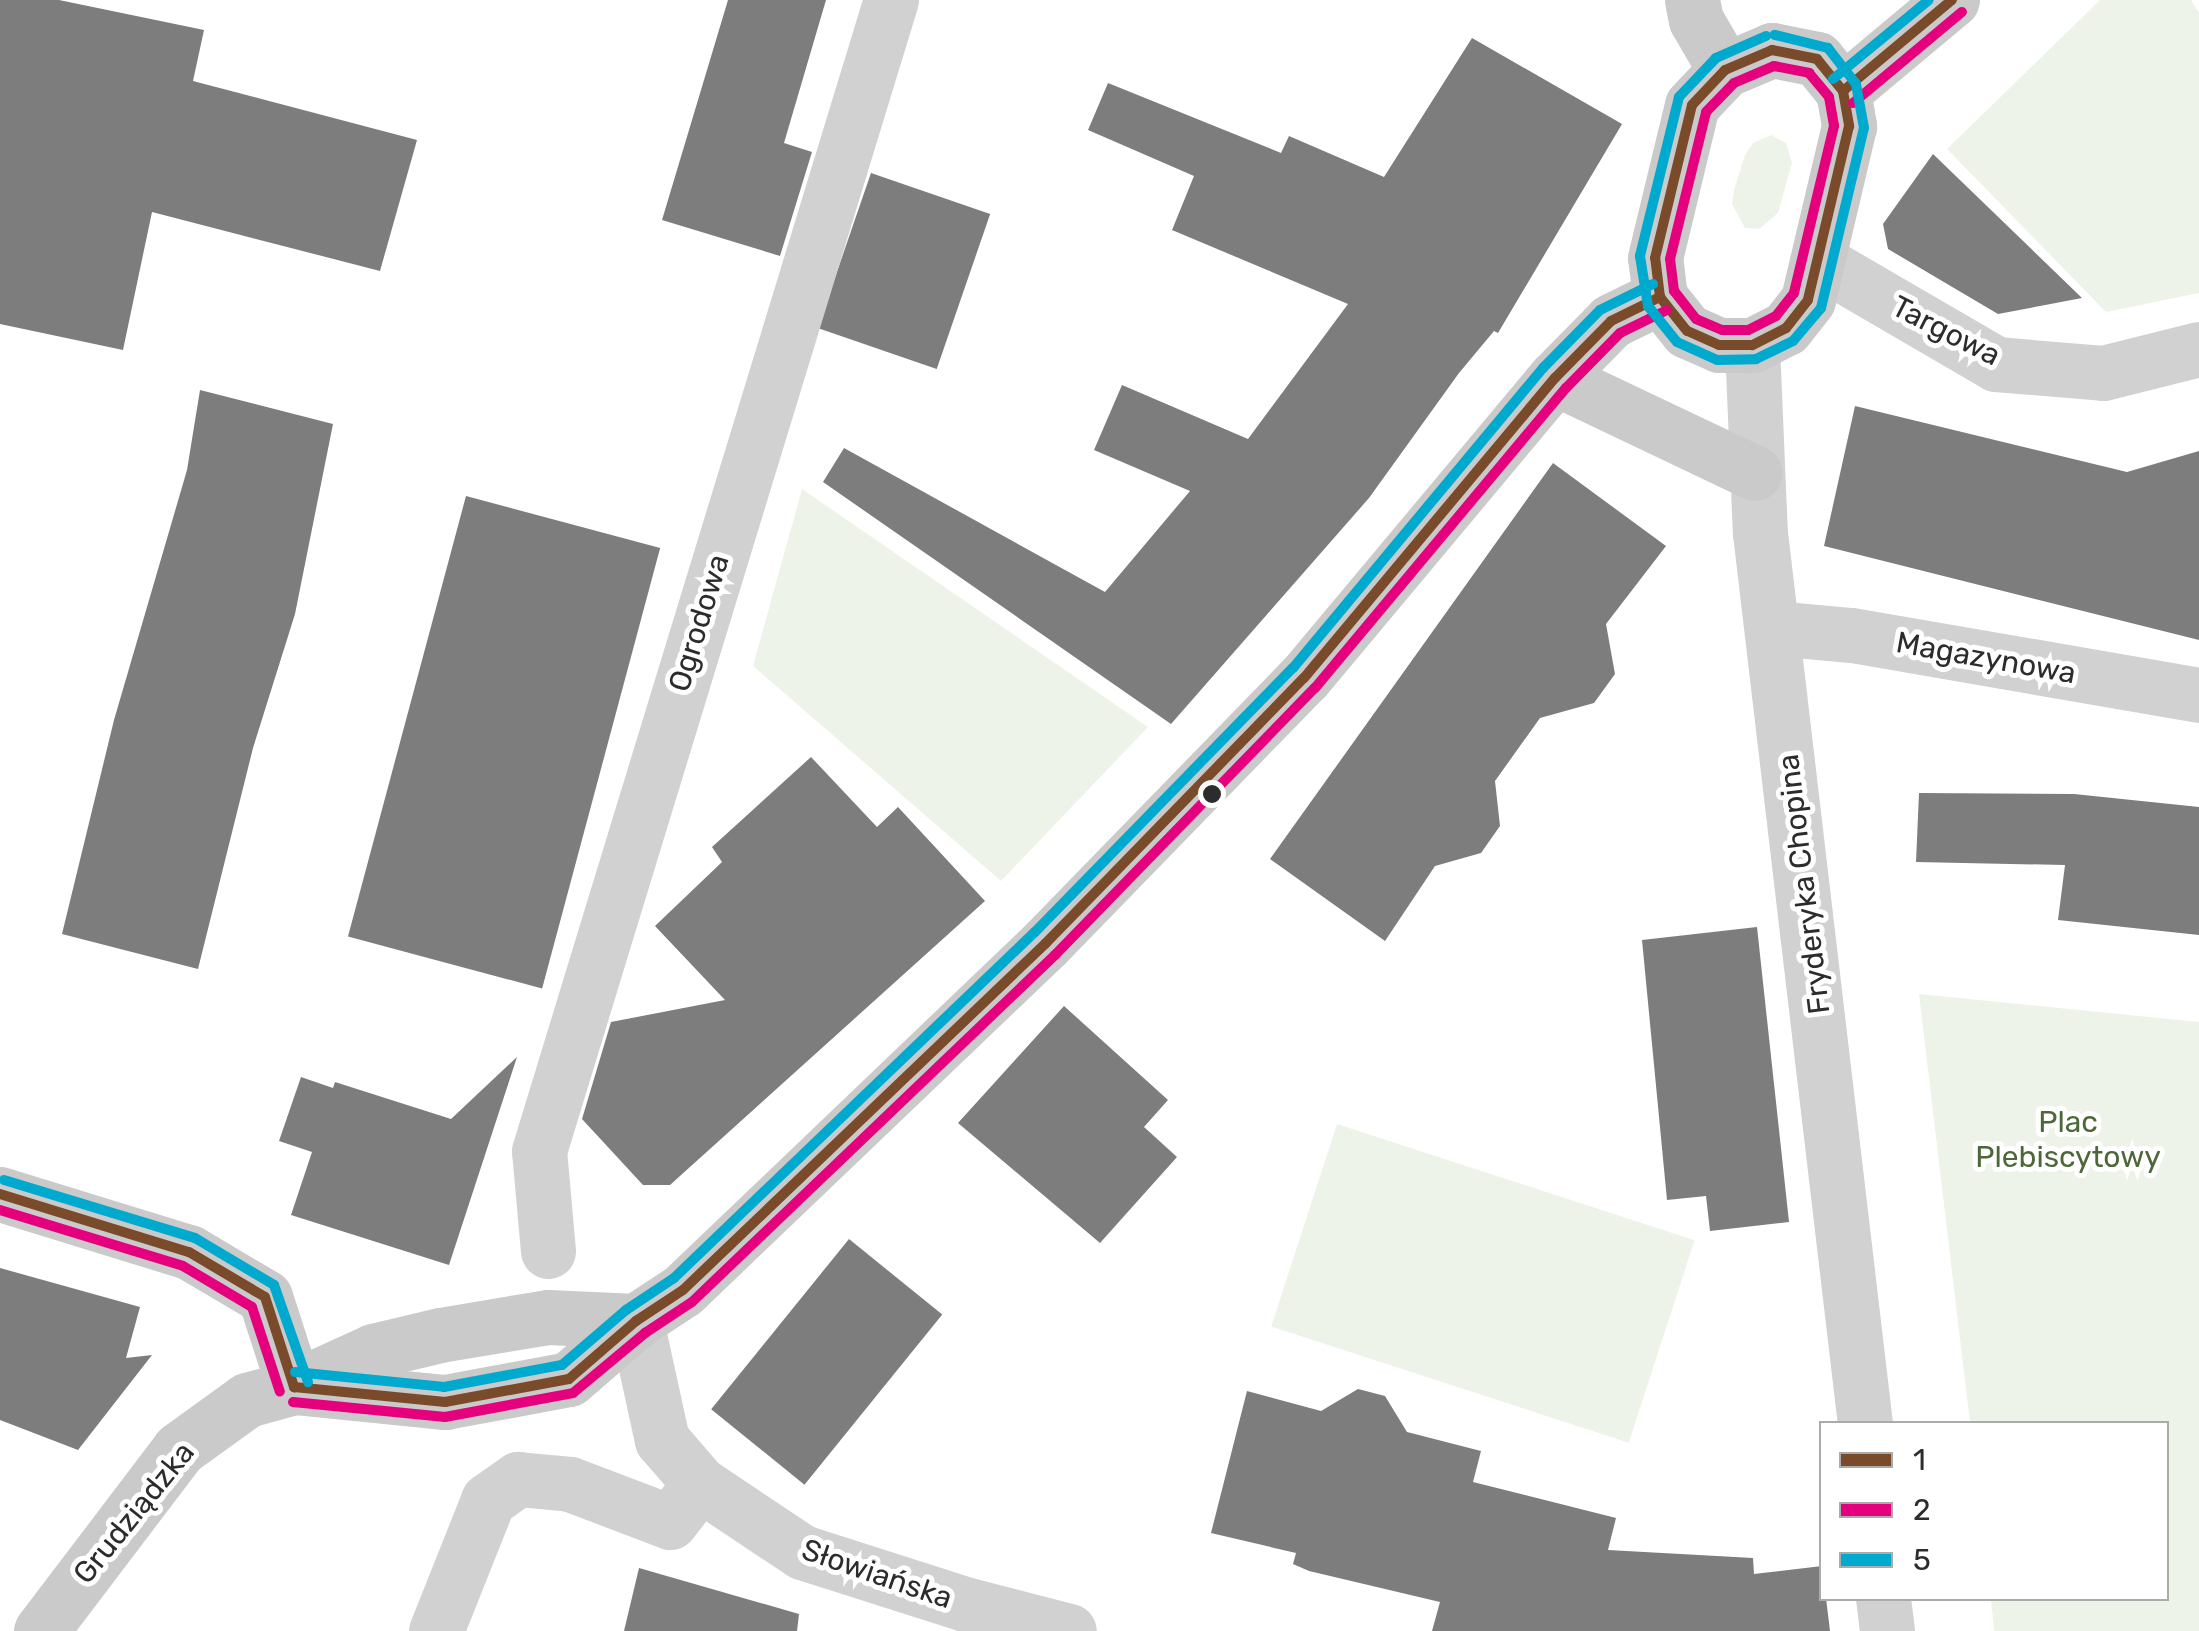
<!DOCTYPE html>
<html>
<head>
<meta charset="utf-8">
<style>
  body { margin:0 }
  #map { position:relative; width:2199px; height:1631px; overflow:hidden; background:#fff; font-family:Rubik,sans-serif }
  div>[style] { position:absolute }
  .green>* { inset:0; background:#eef3ea; transform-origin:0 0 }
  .building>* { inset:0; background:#7d7d7d; transform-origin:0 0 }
  .street>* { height:55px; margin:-27.5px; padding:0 27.5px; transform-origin:27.5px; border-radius:27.5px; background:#d1d1d1 }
  .secondary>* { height:55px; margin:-27.5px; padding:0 27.5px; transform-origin:27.5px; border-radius:27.5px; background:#cacaca }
  .bus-1>* { height:10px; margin:-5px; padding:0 5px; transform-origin:5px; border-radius:5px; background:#7a4b2a }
  .bus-2>* { height:10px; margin:-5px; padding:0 5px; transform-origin:5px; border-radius:5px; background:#e5007d }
  .bus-3>* { height:10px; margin:-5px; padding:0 5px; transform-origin:5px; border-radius:5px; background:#00a9ce }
  .dots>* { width:28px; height:28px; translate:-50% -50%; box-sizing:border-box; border:5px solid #fff; border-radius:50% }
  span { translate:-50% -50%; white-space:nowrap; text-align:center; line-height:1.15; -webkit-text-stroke:10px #fff; paint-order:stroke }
  .street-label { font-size:30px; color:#2c2c2c }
  .park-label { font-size:30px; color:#4c6839 }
  .legend { position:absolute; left:1819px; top:1421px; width:350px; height:180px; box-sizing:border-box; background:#fff; border:2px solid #ababab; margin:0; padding:12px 18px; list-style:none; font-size:30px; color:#2c2c2c }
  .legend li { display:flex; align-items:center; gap:20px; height:50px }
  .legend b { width:50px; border:2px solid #ababab }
</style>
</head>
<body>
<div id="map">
  <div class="green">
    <i style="clip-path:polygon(2100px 0,2191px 0,2199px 13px,2199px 293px,2106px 312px,1947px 149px)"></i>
    <i style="clip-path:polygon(1771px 135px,1786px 143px,1792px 163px,1778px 213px,1759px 229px,1745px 228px,1732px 204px,1734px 190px,1745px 155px,1753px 143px)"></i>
    <i style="clip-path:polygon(802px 489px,1148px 727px,1001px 881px,753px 666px)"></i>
    <i style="clip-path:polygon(1919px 994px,2199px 1022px,2199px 1631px,1994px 1631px,1991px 1599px,2166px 1598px,2166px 1424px,1970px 1423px)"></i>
    <i style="left:1337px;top:1124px;width:376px;height:213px;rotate:18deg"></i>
  </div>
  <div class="building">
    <i style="clip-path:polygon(0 0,59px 0,204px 30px,193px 81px,417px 140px,380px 271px,152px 212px,123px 350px,0 324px)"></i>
    <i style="clip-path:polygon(728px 0,826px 0,784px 143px,812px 152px,780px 256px,662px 220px)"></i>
    <i style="clip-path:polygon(1472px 38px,1622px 124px,1498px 333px,1494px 331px,1459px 373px,1369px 498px,1171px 724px,823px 482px,844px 448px,1105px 592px,1190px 491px,1094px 450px,1122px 385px,1248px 439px,1348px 304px,1172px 230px,1194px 176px,1088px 130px,1108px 83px,1281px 153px,1289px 136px,1384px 177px)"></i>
    <i style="clip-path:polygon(1933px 154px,2082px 298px,1998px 314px,1888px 249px,1883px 224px)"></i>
    <i style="left:871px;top:173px;width:126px;height:164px;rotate:19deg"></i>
    <i style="clip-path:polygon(200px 390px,333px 424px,295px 614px,253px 748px,198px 969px,62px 934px,114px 720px,187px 470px)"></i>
    <i style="clip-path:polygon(1855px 406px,2127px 472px,2199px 451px,2199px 640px,1824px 546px)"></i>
    <i style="clip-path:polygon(1553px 463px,1666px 546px,1606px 624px,1615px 674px,1594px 703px,1540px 718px,1495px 781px,1500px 826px,1481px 853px,1435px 866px,1385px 941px,1270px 859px)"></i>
    <i style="left:466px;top:496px;width:201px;height:456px;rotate:15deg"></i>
    <i style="clip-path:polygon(811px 757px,877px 827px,898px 807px,985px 901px,670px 1185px,643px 1185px,582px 1119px,611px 1022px,725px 1000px,655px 926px,722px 862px,712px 847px)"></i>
    <i style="clip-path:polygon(1919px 793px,2074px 794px,2199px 807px,2199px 935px,2058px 920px,2065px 865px,1916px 862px)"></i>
    <i style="clip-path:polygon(1757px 927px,1789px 1222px,1710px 1231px,1706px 1196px,1667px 1200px,1642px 940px)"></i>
    <i style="clip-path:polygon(1064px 1006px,1168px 1100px,1144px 1127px,1177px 1157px,1100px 1243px,958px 1123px)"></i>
    <i style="clip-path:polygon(517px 1057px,449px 1265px,291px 1215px,312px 1152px,279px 1141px,301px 1077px,333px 1088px,335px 1082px,451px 1119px)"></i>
    <i style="left:849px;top:1239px;width:120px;height:219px;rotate:39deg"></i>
    <i style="clip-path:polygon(0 1268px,140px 1307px,126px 1358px,152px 1355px,78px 1450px,0 1420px)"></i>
    <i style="clip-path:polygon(1358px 1389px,1385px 1396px,1407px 1432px,1481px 1451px,1473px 1482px,1616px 1518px,1608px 1550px,1753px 1558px,1754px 1574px,1822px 1566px,1822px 1598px,1826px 1598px,1830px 1631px,1432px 1631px,1440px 1602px,1309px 1571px,1293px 1564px,1296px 1553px,1211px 1533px,1247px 1391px,1321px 1411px)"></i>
    <i style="clip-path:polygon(639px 1568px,799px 1614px,797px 1631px,624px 1631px)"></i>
  </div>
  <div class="street">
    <i style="left:1819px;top:261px;width:205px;rotate:30.2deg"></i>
    <i style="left:1996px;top:364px;width:107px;rotate:4.8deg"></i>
    <i style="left:2103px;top:373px;width:99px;rotate:-14deg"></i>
    <i style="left:1752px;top:345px;width:188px;rotate:87.6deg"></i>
    <i style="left:1760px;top:533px;width:897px;rotate:83.28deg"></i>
    <i style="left:1773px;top:628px;width:79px;rotate:5.1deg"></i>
    <i style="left:1852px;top:635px;width:352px;rotate:9.8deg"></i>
    <i style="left:548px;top:1251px;width:100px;rotate:-95.1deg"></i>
    <i style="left:539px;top:1151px;width:1204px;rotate:-73deg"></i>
    <i style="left:636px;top:1321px;width:122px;rotate:77.7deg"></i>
    <i style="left:662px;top:1440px;width:58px;rotate:49.2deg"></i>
    <i style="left:700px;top:1484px;width:123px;rotate:33.7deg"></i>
    <i style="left:802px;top:1552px;width:174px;rotate:17.7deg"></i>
    <i style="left:968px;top:1605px;width:104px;rotate:14.4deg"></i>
    <i style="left:1883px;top:1598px;width:33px;rotate:83deg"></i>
    <i style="left:436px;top:1631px;width:141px;rotate:-68.3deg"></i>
    <i style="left:488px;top:1500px;width:37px;rotate:-35deg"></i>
    <i style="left:518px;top:1479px;width:52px;rotate:5.5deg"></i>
    <i style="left:570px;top:1484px;width:107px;rotate:20.8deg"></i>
    <i style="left:670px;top:1522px;width:48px;rotate:-51.7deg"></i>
  </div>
  <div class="secondary">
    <i style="left:1692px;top:0;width:20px;rotate:79deg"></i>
    <i style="left:1696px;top:20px;width:58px;rotate:59.9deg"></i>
    <i style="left:1772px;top:50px;width:46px;rotate:11.3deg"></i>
    <i style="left:1817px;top:59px;width:41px;rotate:50.9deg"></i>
    <i style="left:1843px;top:91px;width:36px;rotate:80deg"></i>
    <i style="left:1849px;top:126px;width:179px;rotate:103.3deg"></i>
    <i style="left:1808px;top:300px;width:36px;rotate:128deg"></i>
    <i style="left:1786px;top:328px;width:38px;rotate:153deg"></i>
    <i style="left:1752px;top:345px;width:33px;rotate:180deg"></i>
    <i style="left:1719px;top:345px;width:35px;rotate:-156deg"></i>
    <i style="left:1687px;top:331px;width:43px;rotate:-128.5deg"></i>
    <i style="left:1660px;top:297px;width:39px;rotate:-97deg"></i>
    <i style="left:1655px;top:258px;width:157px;rotate:-76.4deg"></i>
    <i style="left:1692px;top:105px;width:48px;rotate:-46.7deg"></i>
    <i style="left:1725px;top:70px;width:51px;rotate:-23.1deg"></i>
    <i style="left:1843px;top:91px;width:142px;rotate:-39.9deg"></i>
    <i style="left:1555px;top:378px;width:221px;rotate:25.4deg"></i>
    <i style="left:0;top:1194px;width:198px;rotate:17.1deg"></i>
    <i style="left:189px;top:1252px;width:88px;rotate:30.6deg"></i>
    <i style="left:265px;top:1297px;width:95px;rotate:72.1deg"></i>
    <i style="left:294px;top:1387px;width:152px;rotate:5.7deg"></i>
    <i style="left:445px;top:1402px;width:126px;rotate:-10.5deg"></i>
    <i style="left:569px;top:1379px;width:89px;rotate:-40.9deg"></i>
    <i style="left:636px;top:1321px;width:56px;rotate:-33.4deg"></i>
    <i style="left:683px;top:1290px;width:501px;rotate:-43.71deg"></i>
    <i style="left:1045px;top:944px;width:371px;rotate:-45.8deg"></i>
    <i style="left:1304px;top:678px;width:391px;rotate:-50.1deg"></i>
    <i style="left:1555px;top:378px;width:80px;rotate:-45.5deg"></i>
    <i style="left:1611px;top:321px;width:55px;rotate:-26.1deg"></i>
    <i style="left:41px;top:1631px;width:228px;rotate:-52.8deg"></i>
    <i style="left:179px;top:1449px;width:84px;rotate:-35.8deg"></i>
    <i style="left:247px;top:1400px;width:49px;rotate:-15.5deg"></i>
    <i style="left:294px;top:1387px;width:87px;rotate:-24.5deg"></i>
    <i style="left:373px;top:1351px;width:69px;rotate:-13.4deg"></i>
    <i style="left:440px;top:1335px;width:109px;rotate:-9.5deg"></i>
    <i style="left:548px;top:1317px;width:88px;rotate:2.6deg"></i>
  </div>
  <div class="bus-1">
    <i style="left:1772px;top:50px;width:46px;rotate:11.3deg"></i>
    <i style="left:1817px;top:59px;width:41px;rotate:50.9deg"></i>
    <i style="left:1843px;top:91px;width:36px;rotate:80deg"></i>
    <i style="left:1849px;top:126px;width:179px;rotate:103.3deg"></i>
    <i style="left:1808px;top:300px;width:36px;rotate:128deg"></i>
    <i style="left:1786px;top:328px;width:38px;rotate:153deg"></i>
    <i style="left:1752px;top:345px;width:33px;rotate:180deg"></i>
    <i style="left:1719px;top:345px;width:35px;rotate:-156deg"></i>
    <i style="left:1687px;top:331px;width:43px;rotate:-128.5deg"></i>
    <i style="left:1660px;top:297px;width:39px;rotate:-97deg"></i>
    <i style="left:1655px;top:258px;width:157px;rotate:-76.4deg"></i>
    <i style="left:1692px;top:105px;width:48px;rotate:-46.7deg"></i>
    <i style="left:1725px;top:70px;width:51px;rotate:-23.1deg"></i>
    <i style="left:1843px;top:91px;width:142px;rotate:-39.9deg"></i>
    <i style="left:0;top:1194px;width:198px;rotate:17.1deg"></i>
    <i style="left:189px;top:1252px;width:88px;rotate:30.6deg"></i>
    <i style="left:265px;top:1297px;width:95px;rotate:72.1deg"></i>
    <i style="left:294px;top:1387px;width:152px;rotate:5.7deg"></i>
    <i style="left:445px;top:1402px;width:126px;rotate:-10.5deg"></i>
    <i style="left:569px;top:1379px;width:89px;rotate:-40.9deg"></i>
    <i style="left:636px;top:1321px;width:56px;rotate:-33.4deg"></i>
    <i style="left:683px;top:1290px;width:501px;rotate:-43.71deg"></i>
    <i style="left:1045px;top:944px;width:371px;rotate:-45.8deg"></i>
    <i style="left:1304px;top:678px;width:391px;rotate:-50.1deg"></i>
    <i style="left:1555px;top:378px;width:80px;rotate:-45.5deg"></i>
    <i style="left:1611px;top:321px;width:55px;rotate:-26.1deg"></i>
  </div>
  <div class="bus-2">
    <i style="left:1774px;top:66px;width:36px;rotate:11deg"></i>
    <i style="left:1809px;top:73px;width:31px;rotate:50deg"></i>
    <i style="left:1829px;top:97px;width:29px;rotate:80deg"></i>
    <i style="left:1834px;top:126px;width:172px;rotate:103.5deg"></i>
    <i style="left:1794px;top:293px;width:29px;rotate:128deg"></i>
    <i style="left:1776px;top:316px;width:31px;rotate:153deg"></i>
    <i style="left:1748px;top:330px;width:26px;rotate:180deg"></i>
    <i style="left:1722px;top:330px;width:28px;rotate:-157deg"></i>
    <i style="left:1696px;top:319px;width:36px;rotate:-128deg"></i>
    <i style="left:1674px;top:291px;width:32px;rotate:-97deg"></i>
    <i style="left:1670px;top:259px;width:151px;rotate:-76.2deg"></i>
    <i style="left:1706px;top:112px;width:40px;rotate:-46deg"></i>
    <i style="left:1734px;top:83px;width:43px;rotate:-23deg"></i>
    <i style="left:1853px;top:103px;width:142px;rotate:-39.9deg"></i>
    <i style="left:0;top:1210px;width:191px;rotate:17deg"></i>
    <i style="left:183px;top:1266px;width:80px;rotate:30.7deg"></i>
    <i style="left:252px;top:1307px;width:89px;rotate:71.8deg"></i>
    <i style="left:293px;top:1402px;width:153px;rotate:5.6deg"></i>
    <i style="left:445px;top:1417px;width:130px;rotate:-10.6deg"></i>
    <i style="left:573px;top:1393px;width:94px;rotate:-39.8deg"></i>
    <i style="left:645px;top:1333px;width:56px;rotate:-33.4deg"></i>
    <i style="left:692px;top:1302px;width:502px;rotate:-43.71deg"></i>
    <i style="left:1055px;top:955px;width:373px;rotate:-45.8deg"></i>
    <i style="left:1315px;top:688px;width:391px;rotate:-50.1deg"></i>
    <i style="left:1566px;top:388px;width:77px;rotate:-45.5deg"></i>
    <i style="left:1620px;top:333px;width:52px;rotate:-26.1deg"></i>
  </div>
  <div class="bus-3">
    <i style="left:1766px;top:36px;width:55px;rotate:156.3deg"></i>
    <i style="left:1716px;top:58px;width:54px;rotate:133.5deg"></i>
    <i style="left:1679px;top:97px;width:164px;rotate:103.8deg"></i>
    <i style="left:1640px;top:256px;width:51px;rotate:80.9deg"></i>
    <i style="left:1648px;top:306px;width:46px;rotate:51.1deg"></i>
    <i style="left:1677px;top:342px;width:44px;rotate:24.2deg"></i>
    <i style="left:1717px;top:360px;width:39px;rotate:-1deg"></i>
    <i style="left:1756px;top:359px;width:41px;rotate:-25.9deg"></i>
    <i style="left:1793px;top:341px;width:43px;rotate:-49.7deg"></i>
    <i style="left:1821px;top:308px;width:185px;rotate:-76.6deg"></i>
    <i style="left:1864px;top:128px;width:45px;rotate:-100.3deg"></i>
    <i style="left:1856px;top:84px;width:46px;rotate:-127.9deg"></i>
    <i style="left:1828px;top:48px;width:55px;rotate:-166.2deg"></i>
    <i style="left:1833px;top:79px;width:124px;rotate:-39.5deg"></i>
    <i style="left:4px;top:1180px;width:200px;rotate:16.9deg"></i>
    <i style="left:195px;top:1238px;width:92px;rotate:30.7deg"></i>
    <i style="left:274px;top:1285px;width:103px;rotate:70.7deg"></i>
    <i style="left:295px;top:1372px;width:150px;rotate:5.7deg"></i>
    <i style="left:444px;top:1387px;width:120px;rotate:-10.6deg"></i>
    <i style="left:562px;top:1365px;width:84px;rotate:-40.7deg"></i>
    <i style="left:626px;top:1310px;width:58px;rotate:-33.7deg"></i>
    <i style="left:674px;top:1278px;width:499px;rotate:-43.8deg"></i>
    <i style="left:1034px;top:933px;width:371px;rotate:-45.7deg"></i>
    <i style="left:1293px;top:668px;width:391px;rotate:-50.2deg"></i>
    <i style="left:1543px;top:368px;width:81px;rotate:-45.5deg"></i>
    <i style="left:1600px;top:310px;width:59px;rotate:-26.1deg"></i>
  </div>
  <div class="dots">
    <i style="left:1212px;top:794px;background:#2c2c2c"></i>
  </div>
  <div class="street-label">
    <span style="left:1946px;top:331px;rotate:27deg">Targowa</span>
    <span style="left:699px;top:623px;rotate:-73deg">Ogrodowa</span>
    <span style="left:1986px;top:658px;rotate:10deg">Magazynowa</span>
    <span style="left:1804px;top:884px;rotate:-97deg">Fryderyka Chopina</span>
    <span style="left:134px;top:1513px;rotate:-51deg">Grudziądzka</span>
    <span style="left:877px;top:1574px;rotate:19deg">Słowiańska</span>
  </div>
  <div class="park-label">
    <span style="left:2068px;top:1139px">Plac<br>Plebiscytowy</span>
  </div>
  <ul class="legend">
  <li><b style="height:12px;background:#7a4b2a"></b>1</li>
  <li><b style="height:12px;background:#e5007d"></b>2</li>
  <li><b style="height:12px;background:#00a9ce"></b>5</li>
  </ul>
</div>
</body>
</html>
